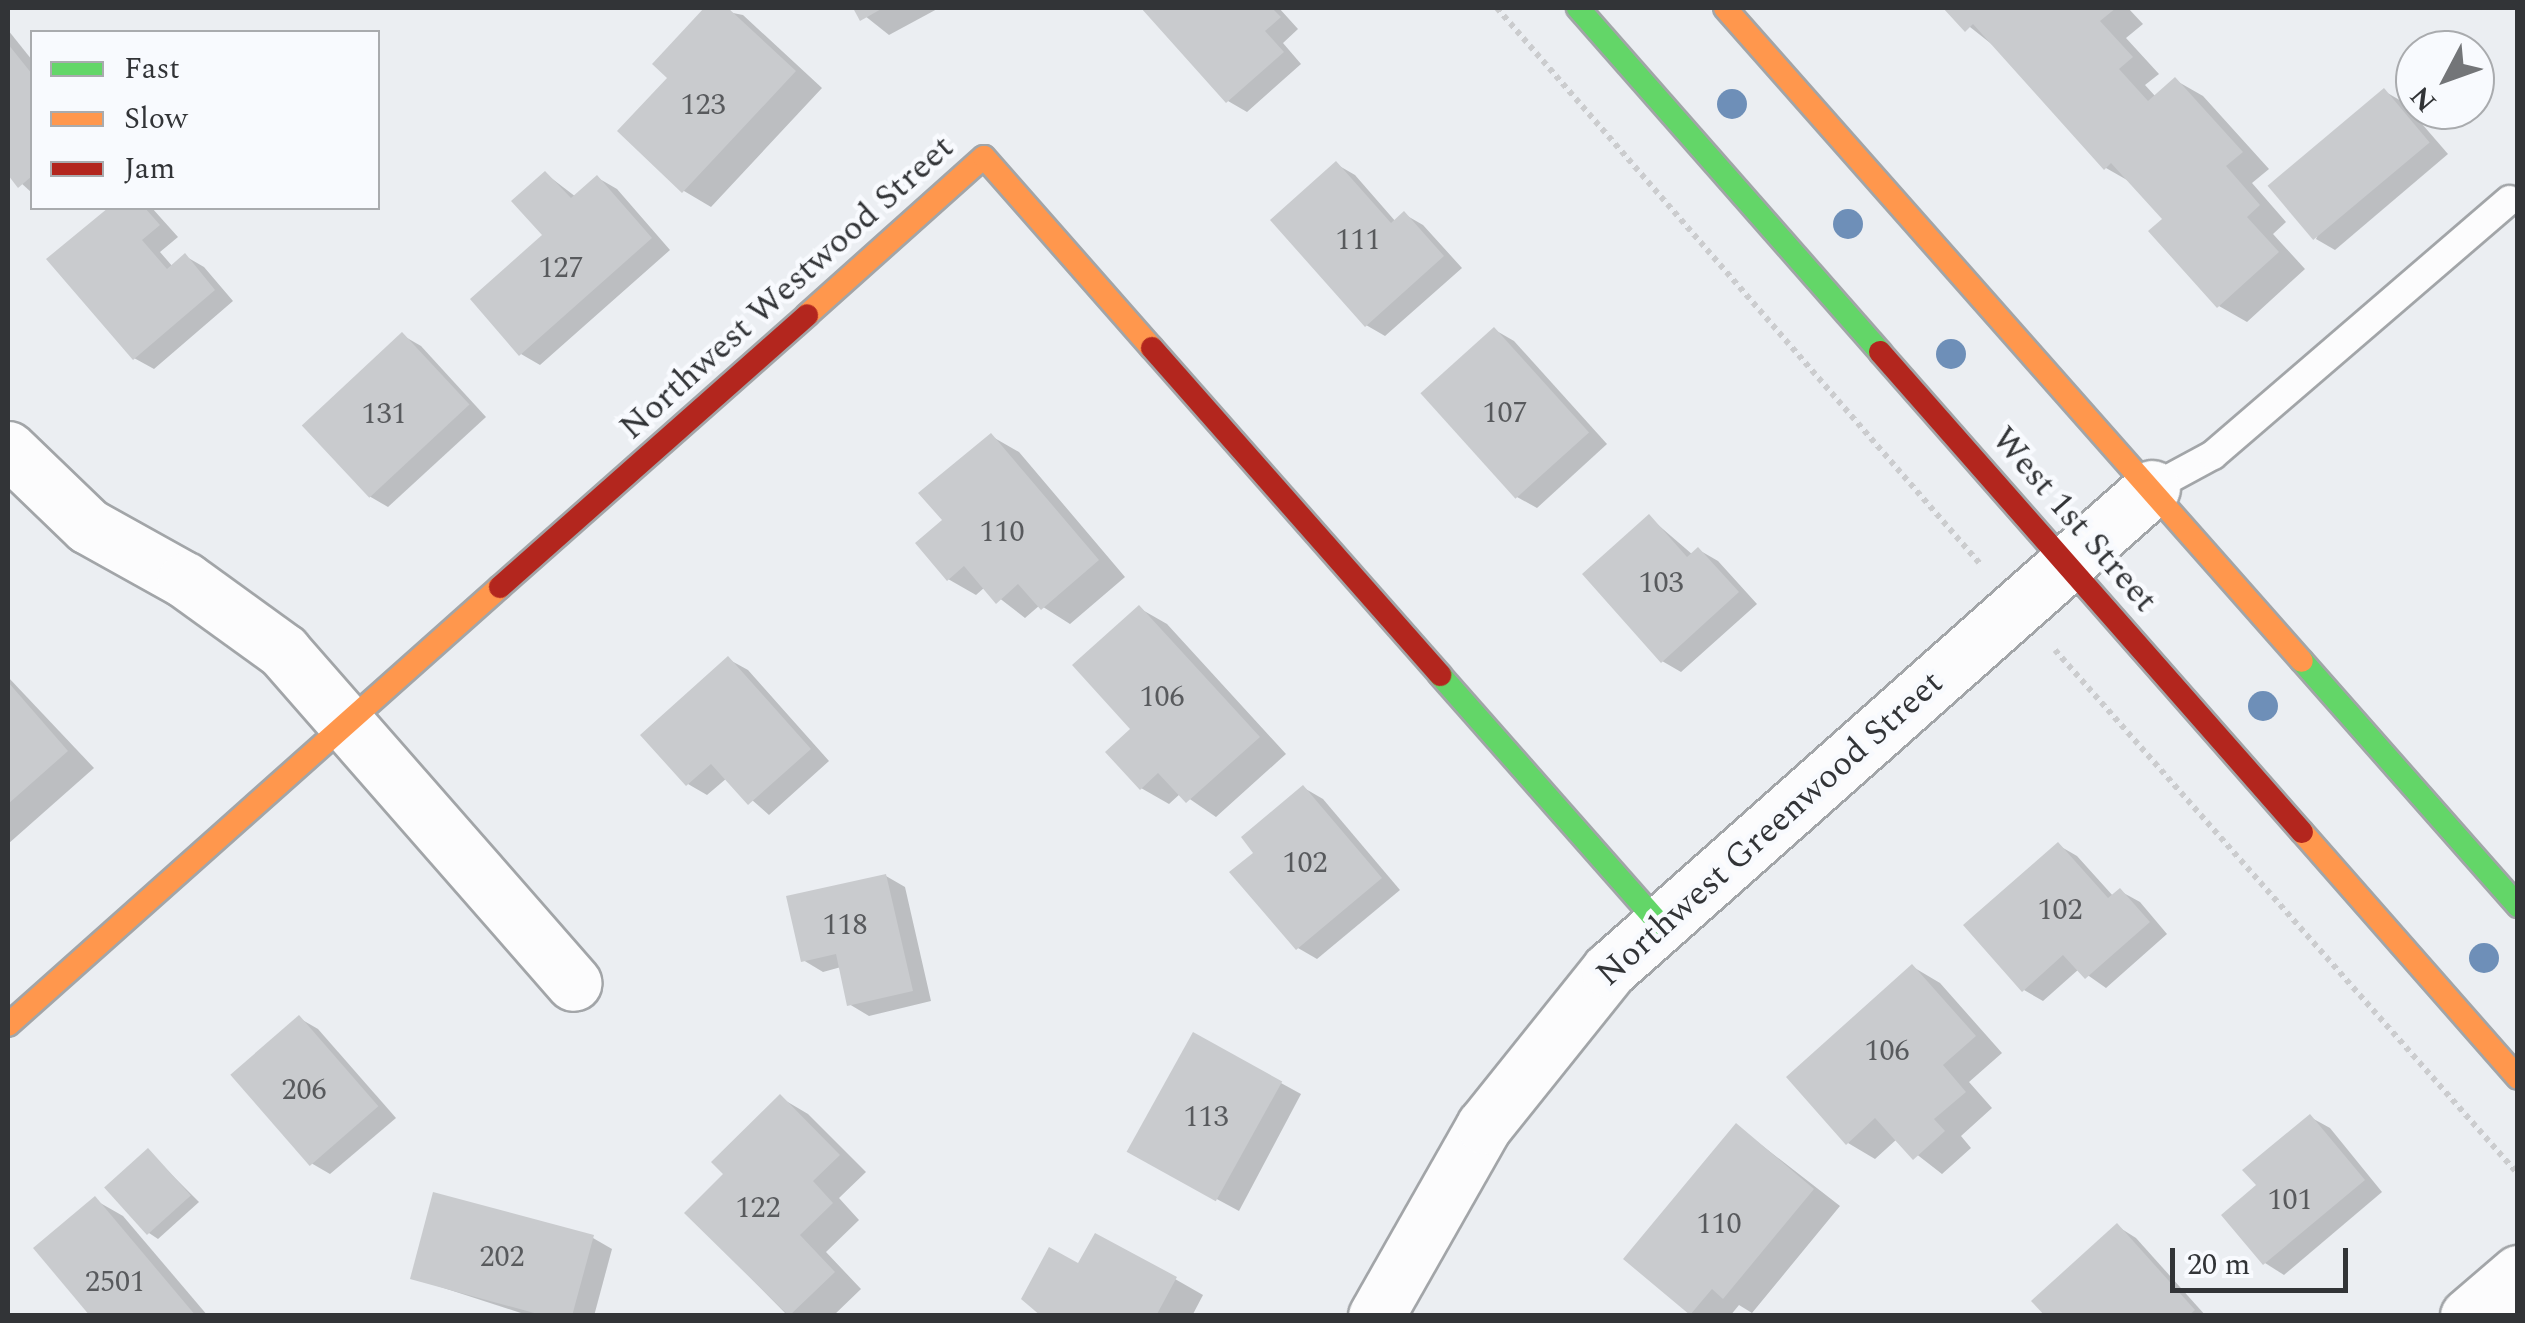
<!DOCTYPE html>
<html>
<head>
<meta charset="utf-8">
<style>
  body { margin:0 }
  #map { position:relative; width:2525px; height:1323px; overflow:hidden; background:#ebeef2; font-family:Spectral,serif }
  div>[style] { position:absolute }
  .shadow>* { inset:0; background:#0003 }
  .building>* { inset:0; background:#c9cbce; transform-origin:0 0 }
  .path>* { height:6px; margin-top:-3px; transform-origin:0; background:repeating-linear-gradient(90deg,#cbccce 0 5px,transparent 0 10px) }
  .roads { filter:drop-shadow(2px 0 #a2a5a8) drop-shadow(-2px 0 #a2a5a8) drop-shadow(0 2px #a2a5a8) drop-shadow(0 -2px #a2a5a8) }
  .lane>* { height:28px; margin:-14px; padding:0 14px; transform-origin:14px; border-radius:14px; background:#fcfcfd }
  .street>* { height:55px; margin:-27.5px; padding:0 27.5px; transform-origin:27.5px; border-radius:27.5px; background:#fcfcfd }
  .fast>* { height:22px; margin:-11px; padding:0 11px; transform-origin:11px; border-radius:11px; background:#63d668 }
  .slow>* { height:22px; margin:-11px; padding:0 11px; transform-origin:11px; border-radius:11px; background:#ff974d }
  .jam>* { height:22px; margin:-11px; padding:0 11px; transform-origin:11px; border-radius:11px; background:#b3261e }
  .trees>* { width:30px; height:30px; margin:-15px; border-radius:50%; background:#6e8fb8 }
  span { translate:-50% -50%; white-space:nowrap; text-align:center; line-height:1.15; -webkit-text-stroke:9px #f8fafe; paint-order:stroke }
  .number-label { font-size:30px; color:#585a5d }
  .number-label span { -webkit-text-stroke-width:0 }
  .street-label { font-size:35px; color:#323437 }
  .frame { position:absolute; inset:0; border:10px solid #323437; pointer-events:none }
  .legend { position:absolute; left:30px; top:30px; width:350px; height:180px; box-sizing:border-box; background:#f8fafe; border:2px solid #a9abae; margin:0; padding:12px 18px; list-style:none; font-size:30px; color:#323437 }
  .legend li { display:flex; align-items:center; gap:20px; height:50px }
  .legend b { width:50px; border:2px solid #a9abae }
  .north { position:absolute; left:2395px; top:30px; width:100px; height:100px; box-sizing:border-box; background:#f8fafe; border:2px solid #a9abae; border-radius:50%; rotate:229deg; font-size:28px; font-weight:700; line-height:40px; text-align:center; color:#323437 }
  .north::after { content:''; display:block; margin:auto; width:35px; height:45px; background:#737578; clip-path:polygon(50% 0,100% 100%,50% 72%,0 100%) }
  .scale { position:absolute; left:2170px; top:1248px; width:178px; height:45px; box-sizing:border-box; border:5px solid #323437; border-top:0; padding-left:12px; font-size:30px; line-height:35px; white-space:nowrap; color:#323437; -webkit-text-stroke:8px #f8fafe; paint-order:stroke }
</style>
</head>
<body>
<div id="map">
  <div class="shadow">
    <i style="clip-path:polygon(708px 8px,743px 15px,822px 88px,711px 207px,684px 191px,620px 131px,670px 78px,656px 64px)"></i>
    <i style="clip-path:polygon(855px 8px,939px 8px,889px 35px)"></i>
    <i style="clip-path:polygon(1145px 8px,1279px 8px,1298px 29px,1283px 43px,1301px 64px,1247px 112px,1228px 101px)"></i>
    <i style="clip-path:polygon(1946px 8px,2128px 8px,2143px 24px,2126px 38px,2159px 74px,2145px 85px,2156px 97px,2175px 80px,2203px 96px,2269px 169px,2252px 183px,2286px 222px,2273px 234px,2305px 269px,2247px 322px,2219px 306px,2166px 219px,2134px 184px,2106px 168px,1994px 46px)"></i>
    <i style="clip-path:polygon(8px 30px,32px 60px,32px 193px,8px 171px)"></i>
    <i style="clip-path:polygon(2384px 91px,2403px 102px,2448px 154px,2335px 250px,2316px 239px)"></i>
    <i style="clip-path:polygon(1336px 164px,1355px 175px,1396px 222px,1404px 214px,1423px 225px,1462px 268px,1385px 336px,1366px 325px)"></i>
    <i style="clip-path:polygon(546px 174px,576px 197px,598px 178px,617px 189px,670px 250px,540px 365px,521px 354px,546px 235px)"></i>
    <i style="clip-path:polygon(111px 208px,152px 208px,178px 237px,160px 252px,173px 267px,185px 256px,204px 267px,233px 301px,154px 369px,134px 358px,50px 259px)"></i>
    <i style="clip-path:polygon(1495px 330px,1514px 341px,1607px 444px,1537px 508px,1517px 497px)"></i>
    <i style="clip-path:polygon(402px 335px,421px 346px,486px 417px,388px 507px,369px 496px)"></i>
    <i style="clip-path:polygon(991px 436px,1019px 452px,1125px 577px,1070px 624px,1040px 605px,1025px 618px,985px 587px,976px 595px,948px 579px)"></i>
    <i style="clip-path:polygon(1649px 517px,1693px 555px,1699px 550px,1718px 561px,1757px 604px,1681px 672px,1662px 661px)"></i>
    <i style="clip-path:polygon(1139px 608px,1167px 624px,1286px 754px,1216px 817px,1181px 793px,1169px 804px,1141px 788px,1133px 729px)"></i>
    <i style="clip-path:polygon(728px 659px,748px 670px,829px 761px,769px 815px,727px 778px,707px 795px,688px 784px)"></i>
    <i style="clip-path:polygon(8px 677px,94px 768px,8px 844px)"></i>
    <i style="clip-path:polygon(1304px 788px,1323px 799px,1400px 890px,1317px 959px,1298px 948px,1256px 853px)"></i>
    <i style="clip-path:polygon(2058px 845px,2077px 856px,2114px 897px,2120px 891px,2140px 902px,2167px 934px,2106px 988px,2079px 969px,2043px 1001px,2024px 990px)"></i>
    <i style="clip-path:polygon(886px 876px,905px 887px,931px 1001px,869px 1016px,849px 1004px,841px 967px,823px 972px,803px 960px)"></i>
    <i style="clip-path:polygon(1913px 967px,1940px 983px,2002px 1053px,1969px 1082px,1992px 1108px,1961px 1136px,1971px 1148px,1942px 1174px,1897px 1139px,1875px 1159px,1848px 1143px)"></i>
    <i style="clip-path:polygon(299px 1018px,318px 1029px,396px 1118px,330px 1174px,311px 1163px)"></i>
    <i style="clip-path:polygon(1194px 1035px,1301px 1094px,1239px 1211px,1150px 1163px)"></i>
    <i style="clip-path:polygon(781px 1098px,808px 1114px,866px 1172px,839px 1198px,859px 1220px,826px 1252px,861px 1289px,833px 1316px,788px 1316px,687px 1213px,727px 1174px)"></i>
    <i style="clip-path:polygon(2310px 1117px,2330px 1128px,2382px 1192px,2284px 1275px,2265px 1263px,2260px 1186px)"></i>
    <i style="clip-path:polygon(1737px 1126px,1840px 1206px,1752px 1313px,1739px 1305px,1730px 1316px,1696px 1316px,1691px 1313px)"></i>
    <i style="clip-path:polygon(148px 1151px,199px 1202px,158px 1239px,149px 1233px)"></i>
    <i style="clip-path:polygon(95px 1200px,123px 1216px,208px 1316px,94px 1316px)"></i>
    <i style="clip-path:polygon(2117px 1226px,2136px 1238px,2206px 1316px,2048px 1316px)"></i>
    <i style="clip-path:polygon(593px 1238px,612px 1249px,594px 1316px,530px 1316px,413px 1278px)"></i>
    <i style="clip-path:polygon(1175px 1279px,1203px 1295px,1192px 1316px,1044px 1316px)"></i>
  </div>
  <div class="building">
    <i style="clip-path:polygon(704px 8px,728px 8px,796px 71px,682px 193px,617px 131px,667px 78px,652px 64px)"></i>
    <i style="clip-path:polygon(853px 8px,883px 8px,860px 21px)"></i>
    <i style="clip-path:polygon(1141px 8px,1272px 8px,1281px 17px,1265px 31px,1284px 52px,1226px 103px)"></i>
    <i style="clip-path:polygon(1943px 8px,2116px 8px,2100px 21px,2133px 57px,2119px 69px,2148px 101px,2175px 77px,2243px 152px,2226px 166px,2260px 205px,2247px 217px,2279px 252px,2217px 308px,2148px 231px,2162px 219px,2111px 163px,2104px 170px,1973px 24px,1965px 32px)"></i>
    <i style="clip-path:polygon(8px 44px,32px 74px,32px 176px,18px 188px,8px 175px)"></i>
    <i style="left:2384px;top:88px;width:71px;height:152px;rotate:50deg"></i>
    <i style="clip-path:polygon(1336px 161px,1391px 223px,1404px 211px,1444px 256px,1365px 327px,1270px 220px)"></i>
    <i style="clip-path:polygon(545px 171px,571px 198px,597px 175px,652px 238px,519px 356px,470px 299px,542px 235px,511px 201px)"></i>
    <i style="clip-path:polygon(108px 208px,145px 208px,160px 225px,142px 240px,167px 269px,185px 253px,215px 290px,133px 360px,46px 259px)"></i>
    <i style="left:1494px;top:327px;width:142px;height:99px;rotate:48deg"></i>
    <i style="left:402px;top:332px;width:99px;height:137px;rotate:47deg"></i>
    <i style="clip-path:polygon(991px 433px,1099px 560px,1041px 610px,1018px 584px,996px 604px,964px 566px,947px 581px,915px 543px,942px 520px,918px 493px)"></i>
    <i style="clip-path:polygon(1649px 514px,1687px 557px,1698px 547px,1739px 592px,1661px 663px,1582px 574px)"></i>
    <i style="clip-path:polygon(1139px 605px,1260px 737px,1186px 803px,1158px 773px,1140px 790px,1105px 752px,1130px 729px,1072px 665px)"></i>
    <i style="clip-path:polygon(728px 656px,811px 749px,748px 805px,711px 764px,686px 786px,640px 735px)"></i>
    <i style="clip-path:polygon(8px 682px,68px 751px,8px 804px)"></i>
    <i style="clip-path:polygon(1303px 785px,1382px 878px,1296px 950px,1229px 872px,1253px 853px,1241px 837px)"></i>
    <i style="clip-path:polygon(2058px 842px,2108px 898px,2120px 888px,2150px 922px,2085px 979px,2063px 955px,2022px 992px,1963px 925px)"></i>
    <i style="clip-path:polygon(886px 874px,913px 991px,847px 1006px,836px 954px,801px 962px,786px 896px)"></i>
    <i style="clip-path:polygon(1912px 964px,1976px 1036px,1943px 1065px,1966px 1092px,1934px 1119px,1945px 1131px,1913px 1160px,1875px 1118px,1846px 1145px,1786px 1077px)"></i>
    <i style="left:299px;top:1015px;width:121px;height:91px;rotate:49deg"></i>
    <i style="left:1193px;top:1032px;width:102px;height:137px;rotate:29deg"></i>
    <i style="clip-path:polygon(780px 1094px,840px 1155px,813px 1181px,833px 1203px,800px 1235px,835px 1272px,789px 1316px,684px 1213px,723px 1174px,711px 1162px)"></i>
    <i style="clip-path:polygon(2310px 1114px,2365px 1180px,2263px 1265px,2221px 1215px,2256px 1185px,2242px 1170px)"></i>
    <i style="clip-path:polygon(1736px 1123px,1814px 1189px,1723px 1299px,1712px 1289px,1690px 1315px,1623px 1259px)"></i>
    <i style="left:148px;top:1148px;width:64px;height:59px;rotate:48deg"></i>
    <i style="clip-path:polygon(433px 1192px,594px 1235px,572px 1316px,545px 1316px,410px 1279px)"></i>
    <i style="clip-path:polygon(95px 1196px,196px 1316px,90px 1316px,33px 1248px)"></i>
    <i style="clip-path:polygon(2117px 1223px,2195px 1310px,2188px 1316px,2045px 1316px,2031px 1301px)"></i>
    <i style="clip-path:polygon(1095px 1233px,1177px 1277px,1156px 1316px,1041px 1316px,1021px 1299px,1049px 1247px,1078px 1263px)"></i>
  </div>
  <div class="path">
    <i style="left:1497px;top:8px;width:738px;rotate:49.01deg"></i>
    <i style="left:2055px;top:650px;width:699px;rotate:48.54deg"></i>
  </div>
  <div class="roads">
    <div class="lane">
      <i style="left:2152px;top:488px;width:69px;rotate:-28.4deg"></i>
      <i style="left:2213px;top:455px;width:391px;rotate:-40.7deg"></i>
    </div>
    <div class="street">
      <i style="left:8px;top:449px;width:111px;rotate:43.9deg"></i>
      <i style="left:88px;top:526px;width:111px;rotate:29.1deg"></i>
      <i style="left:185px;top:580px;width:121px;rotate:35.9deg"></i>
      <i style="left:283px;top:651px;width:441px;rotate:48.8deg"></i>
      <i style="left:1376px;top:1316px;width:219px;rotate:-60.4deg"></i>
      <i style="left:1484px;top:1126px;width:200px;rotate:-51.3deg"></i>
      <i style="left:1609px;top:970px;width:726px;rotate:-41.59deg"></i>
      <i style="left:2468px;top:1316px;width:66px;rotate:-40.7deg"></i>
    </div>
    <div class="fast">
      <i style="left:1578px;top:8px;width:458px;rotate:48.7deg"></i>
      <i style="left:2302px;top:661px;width:327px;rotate:48.6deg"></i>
      <i style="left:1440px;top:675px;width:331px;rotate:48.6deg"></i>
    </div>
    <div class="slow">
      <i style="left:1725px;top:8px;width:871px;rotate:48.54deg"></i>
      <i style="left:807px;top:315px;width:237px;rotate:-41.8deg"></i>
      <i style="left:984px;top:157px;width:254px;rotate:48.7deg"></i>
      <i style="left:2302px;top:832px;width:327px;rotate:48.7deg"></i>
      <i style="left:8px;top:1025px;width:659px;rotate:-41.68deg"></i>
    </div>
    <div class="jam">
      <i style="left:1152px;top:348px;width:436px;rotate:48.6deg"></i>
      <i style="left:1880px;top:352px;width:639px;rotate:48.68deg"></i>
      <i style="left:500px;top:587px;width:410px;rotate:-41.5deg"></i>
    </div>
  </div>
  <div class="trees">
    <i style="left:1732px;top:104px"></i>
    <i style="left:1848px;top:224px"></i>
    <i style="left:1951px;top:354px"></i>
    <i style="left:2263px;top:706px"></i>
    <i style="left:2484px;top:958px"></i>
  </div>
  <div class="number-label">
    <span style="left:703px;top:105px">123</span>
    <span style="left:1358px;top:240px">111</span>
    <span style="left:561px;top:268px">127</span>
    <span style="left:1505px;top:413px">107</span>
    <span style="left:384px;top:414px">131</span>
    <span style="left:1002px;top:532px">110</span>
    <span style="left:1661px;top:583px">103</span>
    <span style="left:1162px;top:697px">106</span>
    <span style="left:1305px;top:863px">102</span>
    <span style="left:2060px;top:910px">102</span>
    <span style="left:845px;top:925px">118</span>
    <span style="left:1887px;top:1051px">106</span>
    <span style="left:304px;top:1090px">206</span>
    <span style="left:1206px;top:1117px">113</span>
    <span style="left:2290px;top:1200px">101</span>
    <span style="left:758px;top:1208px">122</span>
    <span style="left:1719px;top:1224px">110</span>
    <span style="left:502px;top:1257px">202</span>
    <span style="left:115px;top:1282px">2501</span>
  </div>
  <div class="street-label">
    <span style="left:787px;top:288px;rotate:-42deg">Northwest Westwood Street</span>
    <span style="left:2074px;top:520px;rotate:49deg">West 1st Street</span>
    <span style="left:1770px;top:829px;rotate:-42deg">Northwest Greenwood Street</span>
  </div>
  <div class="frame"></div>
  <ul class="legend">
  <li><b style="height:12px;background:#63d668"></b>Fast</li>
  <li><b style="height:12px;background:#ff974d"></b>Slow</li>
  <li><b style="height:12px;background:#b3261e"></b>Jam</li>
  </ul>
  <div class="north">N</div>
  <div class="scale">20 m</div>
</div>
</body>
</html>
